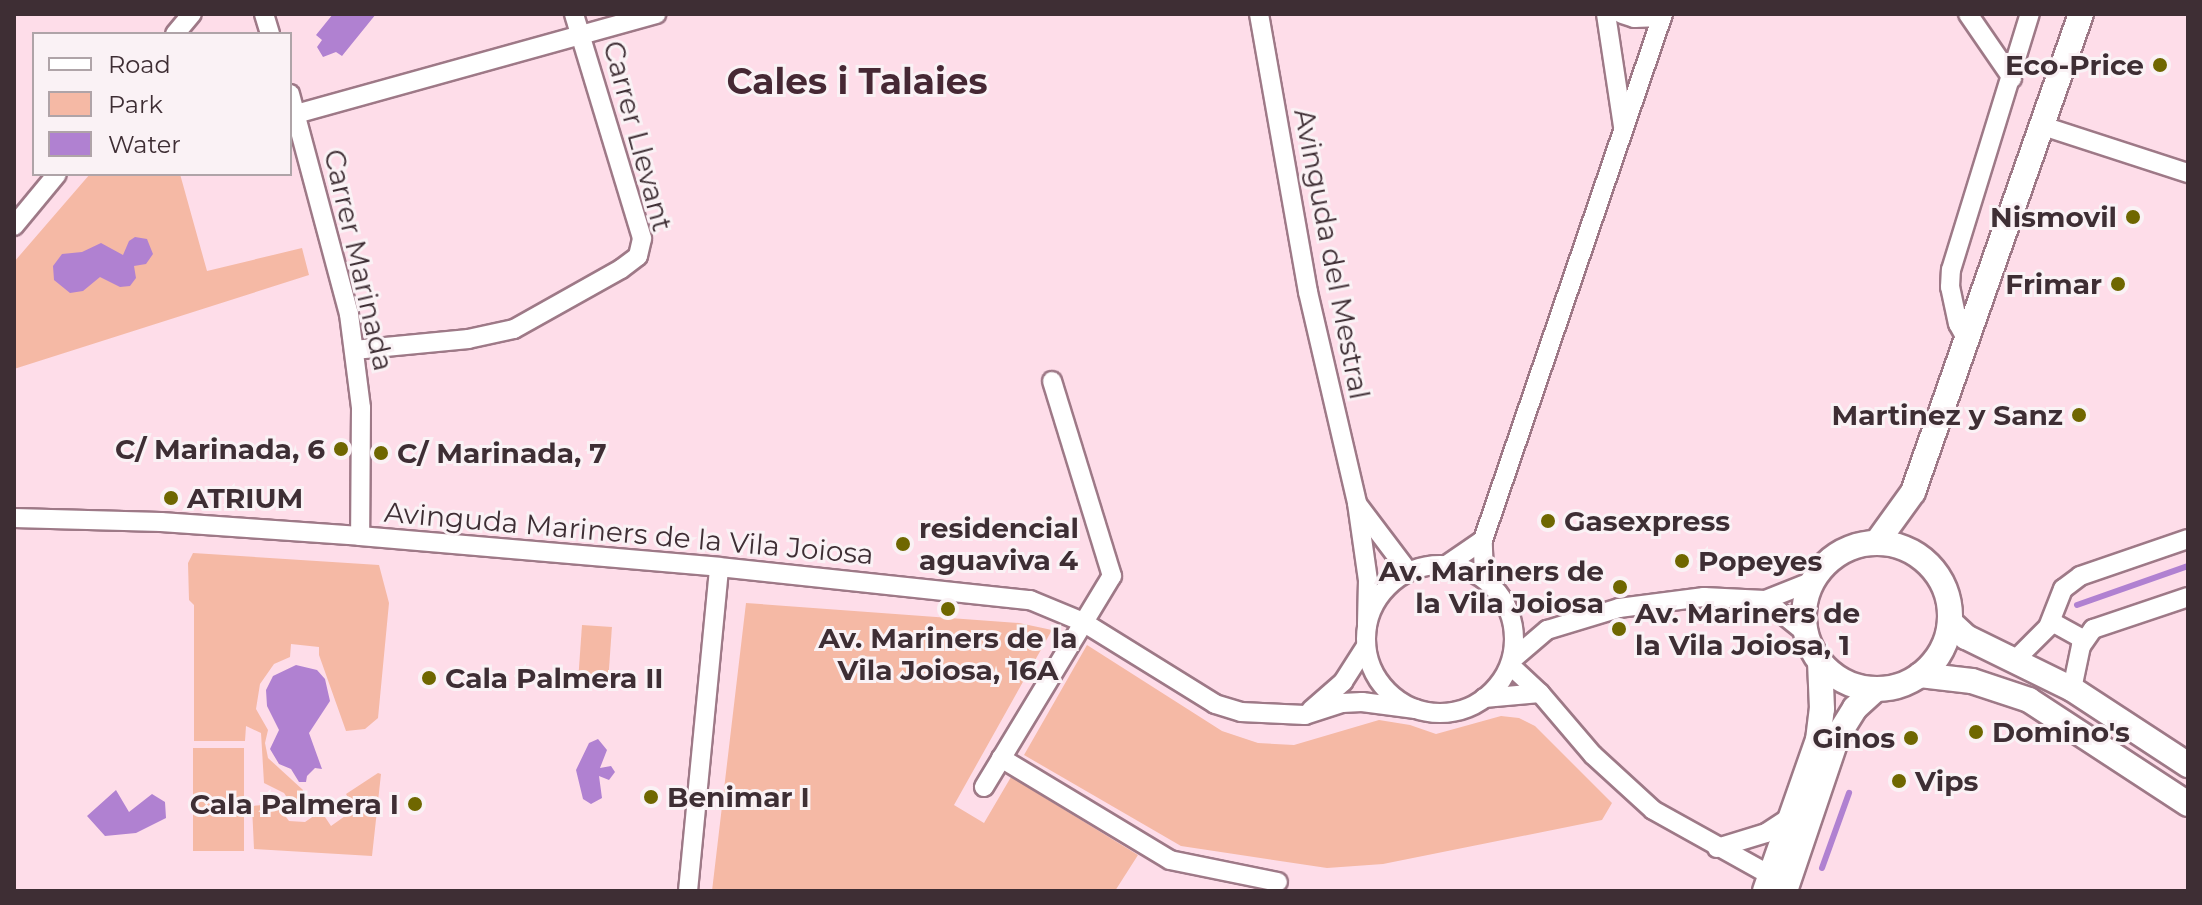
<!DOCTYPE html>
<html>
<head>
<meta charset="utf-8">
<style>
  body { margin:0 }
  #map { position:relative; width:2202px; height:905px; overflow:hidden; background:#fedde9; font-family:Montserrat,sans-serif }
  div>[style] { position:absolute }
  .green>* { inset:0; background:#f5b9a5; transform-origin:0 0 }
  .water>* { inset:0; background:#b081d1 }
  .stream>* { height:6px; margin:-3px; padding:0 3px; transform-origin:3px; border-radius:3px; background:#b081d1 }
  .roads { filter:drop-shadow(2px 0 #9e7987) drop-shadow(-2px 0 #9e7987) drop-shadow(0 2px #9e7987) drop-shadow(0 -2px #9e7987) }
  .minor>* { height:18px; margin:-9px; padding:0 9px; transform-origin:9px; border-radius:9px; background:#fff }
  .minor>.ring { margin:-9px; padding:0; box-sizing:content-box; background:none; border:18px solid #fff; border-radius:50% }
  .secondary>* { height:24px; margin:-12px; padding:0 12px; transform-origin:12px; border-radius:12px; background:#fff }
  .secondary>.ring { margin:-12px; padding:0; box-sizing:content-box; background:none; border:24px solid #fff; border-radius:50% }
  .dots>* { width:22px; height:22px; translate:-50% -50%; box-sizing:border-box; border:4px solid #faf2f5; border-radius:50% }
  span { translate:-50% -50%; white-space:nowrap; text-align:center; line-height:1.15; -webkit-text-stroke:6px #faf2f5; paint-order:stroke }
  .poi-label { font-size:28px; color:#3e2e34; font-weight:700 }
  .right { translate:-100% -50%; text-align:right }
  .left { translate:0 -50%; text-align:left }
  .street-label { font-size:28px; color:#3e2e34 }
  .district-label { font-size:36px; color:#462834; font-weight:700 }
  .frame { position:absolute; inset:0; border:16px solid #3e2e34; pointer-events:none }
  .legend { position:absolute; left:32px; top:32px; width:260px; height:144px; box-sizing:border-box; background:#faf2f5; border:2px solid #afa4a8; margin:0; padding:10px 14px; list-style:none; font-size:24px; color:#3e2e34 }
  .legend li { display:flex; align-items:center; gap:16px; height:40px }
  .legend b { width:40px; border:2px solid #afa4a8 }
</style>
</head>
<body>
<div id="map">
  <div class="green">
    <i style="clip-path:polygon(90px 174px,180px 174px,207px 271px,302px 248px,309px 275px,14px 369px,14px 262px)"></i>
    <i style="clip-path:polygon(193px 553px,379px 565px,389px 603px,378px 718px,365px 729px,346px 731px,319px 655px,319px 647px,291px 644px,290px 657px,274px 664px,260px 684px,256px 709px,268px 730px,265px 743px,268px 758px,303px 790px,302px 808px,296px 811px,284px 793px,264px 783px,261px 733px,246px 726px,245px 741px,194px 741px,194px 605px,189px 600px,188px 563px)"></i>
    <i style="clip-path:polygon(746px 603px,1019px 623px,1052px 630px,954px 805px,984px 823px,1011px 777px,1138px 855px,1115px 891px,712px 891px)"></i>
    <i style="left:582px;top:625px;width:30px;height:59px;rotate:4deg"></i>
    <i style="clip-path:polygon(1087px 645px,1222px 731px,1258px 743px,1294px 745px,1379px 720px,1410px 725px,1436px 734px,1501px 716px,1519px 718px,1535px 726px,1612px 803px,1602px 820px,1383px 864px,1327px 868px,1181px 846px,1024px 755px)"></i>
    <i style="left:193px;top:748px;width:51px;height:103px"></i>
    <i style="clip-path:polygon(378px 773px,381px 774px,372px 856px,254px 849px,252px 806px,263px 805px,271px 797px,289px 821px,305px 822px,321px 811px,331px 826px,355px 809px,346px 794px)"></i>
  </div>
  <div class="water">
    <i style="clip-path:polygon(333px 14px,376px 14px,342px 56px,336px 52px,323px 57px,317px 47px,322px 40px,316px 35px)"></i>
    <i style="clip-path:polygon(135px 237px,147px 239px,153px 254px,146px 264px,134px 266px,136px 278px,130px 286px,120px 287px,100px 277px,83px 291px,70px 293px,54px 280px,53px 266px,62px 254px,82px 252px,101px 243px,123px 255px,129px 241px)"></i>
    <i style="clip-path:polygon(296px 665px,317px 670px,325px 679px,330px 701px,309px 733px,322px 769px,315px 768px,307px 776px,306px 782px,299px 782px,291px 769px,279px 764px,270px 749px,279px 730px,267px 706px,266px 690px,273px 676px)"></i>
    <i style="clip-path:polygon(598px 739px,607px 750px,600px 768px,611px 766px,615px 772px,609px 780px,599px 776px,602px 798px,591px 804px,583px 799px,576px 770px,589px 743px)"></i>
    <i style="clip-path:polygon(116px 790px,129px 812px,152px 794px,165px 802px,166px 818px,136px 833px,105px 836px,87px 816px)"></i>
  </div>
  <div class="stream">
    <i style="left:2077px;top:605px;width:118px;rotate:-19.4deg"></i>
    <i style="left:1822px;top:868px;width:80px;rotate:-70.2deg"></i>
  </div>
  <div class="roads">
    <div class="minor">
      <i style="left:264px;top:14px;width:21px;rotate:73deg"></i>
      <i style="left:1259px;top:14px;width:282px;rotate:80deg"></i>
      <i style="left:1308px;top:292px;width:217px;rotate:76.9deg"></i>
      <i style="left:1357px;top:503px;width:78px;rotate:81.9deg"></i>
      <i style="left:1368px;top:580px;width:45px;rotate:91.3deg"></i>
      <i style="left:1606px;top:14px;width:114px;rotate:81.4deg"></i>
      <i style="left:1622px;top:14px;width:13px;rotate:18deg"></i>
      <i style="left:1634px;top:18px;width:28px;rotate:-2deg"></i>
      <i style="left:1968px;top:14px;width:78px;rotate:55.5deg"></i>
      <i style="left:175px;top:34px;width:26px;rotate:-50deg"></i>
      <i style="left:290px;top:94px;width:228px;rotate:75deg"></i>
      <i style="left:349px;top:314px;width:95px;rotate:82.7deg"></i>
      <i style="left:361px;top:408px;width:128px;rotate:90.4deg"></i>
      <i style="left:296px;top:114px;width:374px;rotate:-15.5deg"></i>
      <i style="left:2040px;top:125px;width:156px;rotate:18deg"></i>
      <i style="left:14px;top:226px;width:67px;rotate:-50.4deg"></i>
      <i style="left:1967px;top:340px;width:18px;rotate:-119deg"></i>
      <i style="left:1958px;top:324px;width:38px;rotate:-102deg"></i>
      <i style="left:1950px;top:287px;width:17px;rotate:-87deg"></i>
      <i style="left:1951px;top:270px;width:268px;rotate:-72.9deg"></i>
      <i style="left:354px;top:350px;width:115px;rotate:-5.5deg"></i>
      <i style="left:468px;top:339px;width:47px;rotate:-12.3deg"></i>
      <i style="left:514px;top:329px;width:123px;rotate:-29.3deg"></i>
      <i style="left:621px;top:269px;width:21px;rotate:-37deg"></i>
      <i style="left:638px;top:256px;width:18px;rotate:-77deg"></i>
      <i style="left:642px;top:238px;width:234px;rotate:-106.9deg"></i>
      <i style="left:1358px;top:505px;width:83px;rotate:52.9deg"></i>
      <i style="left:14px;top:518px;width:147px;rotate:1.6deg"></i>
      <i style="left:161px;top:522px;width:199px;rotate:4deg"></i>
      <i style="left:360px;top:536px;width:360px;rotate:4.9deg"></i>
      <i style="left:719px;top:567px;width:313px;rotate:6.1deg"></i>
      <i style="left:1030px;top:600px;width:57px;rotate:22.5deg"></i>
      <i style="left:1083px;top:622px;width:155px;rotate:31.8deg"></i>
      <i style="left:1215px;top:704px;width:27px;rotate:17deg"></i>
      <i style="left:1241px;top:712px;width:64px;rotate:2.7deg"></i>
      <i style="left:1305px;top:715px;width:39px;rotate:-18deg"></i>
      <i style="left:1342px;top:703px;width:20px;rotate:-3deg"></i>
      <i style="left:1362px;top:702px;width:54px;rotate:7.4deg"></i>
      <i style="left:1448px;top:564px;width:42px;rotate:-34.4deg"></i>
      <i class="ring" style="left:1366px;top:565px;width:130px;height:130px"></i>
      <i style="left:1484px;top:578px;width:38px;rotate:-92deg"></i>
      <i style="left:1483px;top:540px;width:556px;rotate:-71.11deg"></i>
      <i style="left:1765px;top:600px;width:53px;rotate:38.8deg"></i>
      <i style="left:2052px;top:622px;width:37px;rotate:29deg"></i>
      <i style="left:1513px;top:659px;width:45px;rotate:-40.5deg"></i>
      <i style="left:1547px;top:630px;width:75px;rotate:-17deg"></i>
      <i style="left:1619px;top:608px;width:86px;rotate:-7.4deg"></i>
      <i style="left:1704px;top:597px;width:61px;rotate:2.8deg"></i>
      <i style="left:1765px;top:600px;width:52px;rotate:-21.6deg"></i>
      <i style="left:2015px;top:660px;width:47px;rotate:-45deg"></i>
      <i style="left:2048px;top:627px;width:41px;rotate:-68.5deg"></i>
      <i style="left:2063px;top:589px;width:21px;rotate:-37deg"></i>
      <i style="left:2080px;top:576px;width:114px;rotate:-18.9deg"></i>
      <i style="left:1511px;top:666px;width:40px;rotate:43deg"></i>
      <i style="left:1540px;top:693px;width:82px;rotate:49.5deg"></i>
      <i style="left:1593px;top:755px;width:81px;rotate:42.5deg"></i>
      <i style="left:1653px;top:810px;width:134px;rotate:29.1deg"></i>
      <i style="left:2072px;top:689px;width:44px;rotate:-78.2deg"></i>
      <i style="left:2081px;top:646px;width:21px;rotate:-55deg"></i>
      <i style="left:2093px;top:629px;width:100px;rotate:-18.6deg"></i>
      <i style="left:1484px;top:698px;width:56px;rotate:-5.1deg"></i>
      <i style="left:1311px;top:710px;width:43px;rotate:-41.2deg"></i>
      <i style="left:1343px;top:682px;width:43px;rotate:-57.4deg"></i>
      <i style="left:1001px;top:758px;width:197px;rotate:31.1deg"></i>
      <i style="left:1170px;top:860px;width:110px;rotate:11.5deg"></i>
      <i style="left:984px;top:787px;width:247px;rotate:-58.8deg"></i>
      <i style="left:1112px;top:576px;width:204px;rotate:-107.1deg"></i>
      <i style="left:1717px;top:848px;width:51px;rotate:-17deg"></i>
      <i style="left:1766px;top:833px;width:30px;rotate:-33deg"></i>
      <i style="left:688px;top:891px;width:325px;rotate:-84.5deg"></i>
    </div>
    <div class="secondary">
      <i style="left:1877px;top:542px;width:62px;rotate:-54.2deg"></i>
      <i style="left:1913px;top:492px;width:507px;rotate:-70.64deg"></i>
      <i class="ring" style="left:1804px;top:543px;width:122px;height:122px"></i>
      <i style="left:1951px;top:623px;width:21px;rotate:43deg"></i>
      <i style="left:1966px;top:637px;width:118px;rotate:26.1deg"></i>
      <i style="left:2072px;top:689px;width:139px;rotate:33.2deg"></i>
      <i style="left:1920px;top:675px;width:52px;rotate:6.6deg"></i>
      <i style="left:1972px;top:681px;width:60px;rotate:18.4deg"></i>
      <i style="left:2029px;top:700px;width:190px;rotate:33.2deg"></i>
      <i style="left:1765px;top:891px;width:160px;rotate:-70.7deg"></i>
      <i style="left:1818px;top:740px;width:31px;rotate:-83deg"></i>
      <i style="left:1822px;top:709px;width:47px;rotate:-92.4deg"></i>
      <i style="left:1785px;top:891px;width:163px;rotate:-71.3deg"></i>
      <i style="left:1837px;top:737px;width:34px;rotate:-58deg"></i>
      <i style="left:1855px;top:708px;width:27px;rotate:-42deg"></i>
    </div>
  </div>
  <div class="dots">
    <i style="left:2160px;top:65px;background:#6f6700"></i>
    <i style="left:2133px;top:217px;background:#6f6700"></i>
    <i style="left:2118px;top:284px;background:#6f6700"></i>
    <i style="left:2079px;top:415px;background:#6f6700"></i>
    <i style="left:341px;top:449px;background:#6f6700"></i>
    <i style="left:381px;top:453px;background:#6f6700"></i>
    <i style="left:171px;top:498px;background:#6f6700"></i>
    <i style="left:1548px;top:521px;background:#6f6700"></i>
    <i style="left:903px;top:544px;background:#6f6700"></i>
    <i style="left:1682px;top:561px;background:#6f6700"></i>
    <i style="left:1620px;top:587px;background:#6f6700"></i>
    <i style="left:948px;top:609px;background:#6f6700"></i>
    <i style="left:1619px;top:629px;background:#6f6700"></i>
    <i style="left:429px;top:678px;background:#6f6700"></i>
    <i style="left:1976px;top:732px;background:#6f6700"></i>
    <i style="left:1911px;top:738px;background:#6f6700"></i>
    <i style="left:1899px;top:781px;background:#6f6700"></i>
    <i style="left:651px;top:797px;background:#6f6700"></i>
    <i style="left:415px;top:804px;background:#6f6700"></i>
  </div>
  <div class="poi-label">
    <span class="right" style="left:2144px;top:65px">Eco-Price</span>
    <span class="right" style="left:2117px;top:217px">Nismovil</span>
    <span class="right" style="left:2102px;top:284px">Frimar</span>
    <span class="right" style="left:2063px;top:415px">Martinez y Sanz</span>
    <span class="right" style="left:325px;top:449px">C/ Marinada, 6</span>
    <span class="left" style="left:397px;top:453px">C/ Marinada, 7</span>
    <span class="left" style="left:187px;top:498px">ATRIUM</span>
    <span class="left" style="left:1564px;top:521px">Gasexpress</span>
    <span class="left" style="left:919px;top:544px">residencial<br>aguaviva 4</span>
    <span class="left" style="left:1698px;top:561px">Popeyes</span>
    <span class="right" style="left:1604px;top:587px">Av. Mariners de<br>la Vila Joiosa</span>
    <span class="left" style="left:1635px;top:629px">Av. Mariners de<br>la Vila Joiosa, 1</span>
    <span style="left:948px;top:654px">Av. Mariners de la<br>Vila Joiosa, 16A</span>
    <span class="left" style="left:445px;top:678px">Cala Palmera II</span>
    <span class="left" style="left:1992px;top:732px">Domino's</span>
    <span class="right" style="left:1895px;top:738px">Ginos</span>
    <span class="left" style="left:1915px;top:781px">Vips</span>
    <span class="left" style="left:667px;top:797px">Benimar I</span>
    <span class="right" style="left:399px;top:804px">Cala Palmera I</span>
  </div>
  <div class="street-label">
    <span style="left:638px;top:136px;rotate:75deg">Carrer Llevant</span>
    <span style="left:1332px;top:254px;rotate:79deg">Avinguda del Mestral</span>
    <span style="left:359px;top:260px;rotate:77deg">Carrer Marinada</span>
    <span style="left:629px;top:533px;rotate:5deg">Avinguda Mariners de la Vila Joiosa</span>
  </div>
  <div class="district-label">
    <span style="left:857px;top:82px">Cales i Talaies</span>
  </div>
  <div class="frame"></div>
  <ul class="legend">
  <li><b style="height:10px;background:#fff"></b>Road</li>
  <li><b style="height:22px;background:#f5b9a5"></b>Park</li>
  <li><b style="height:22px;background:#b081d1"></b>Water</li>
  </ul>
</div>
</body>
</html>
